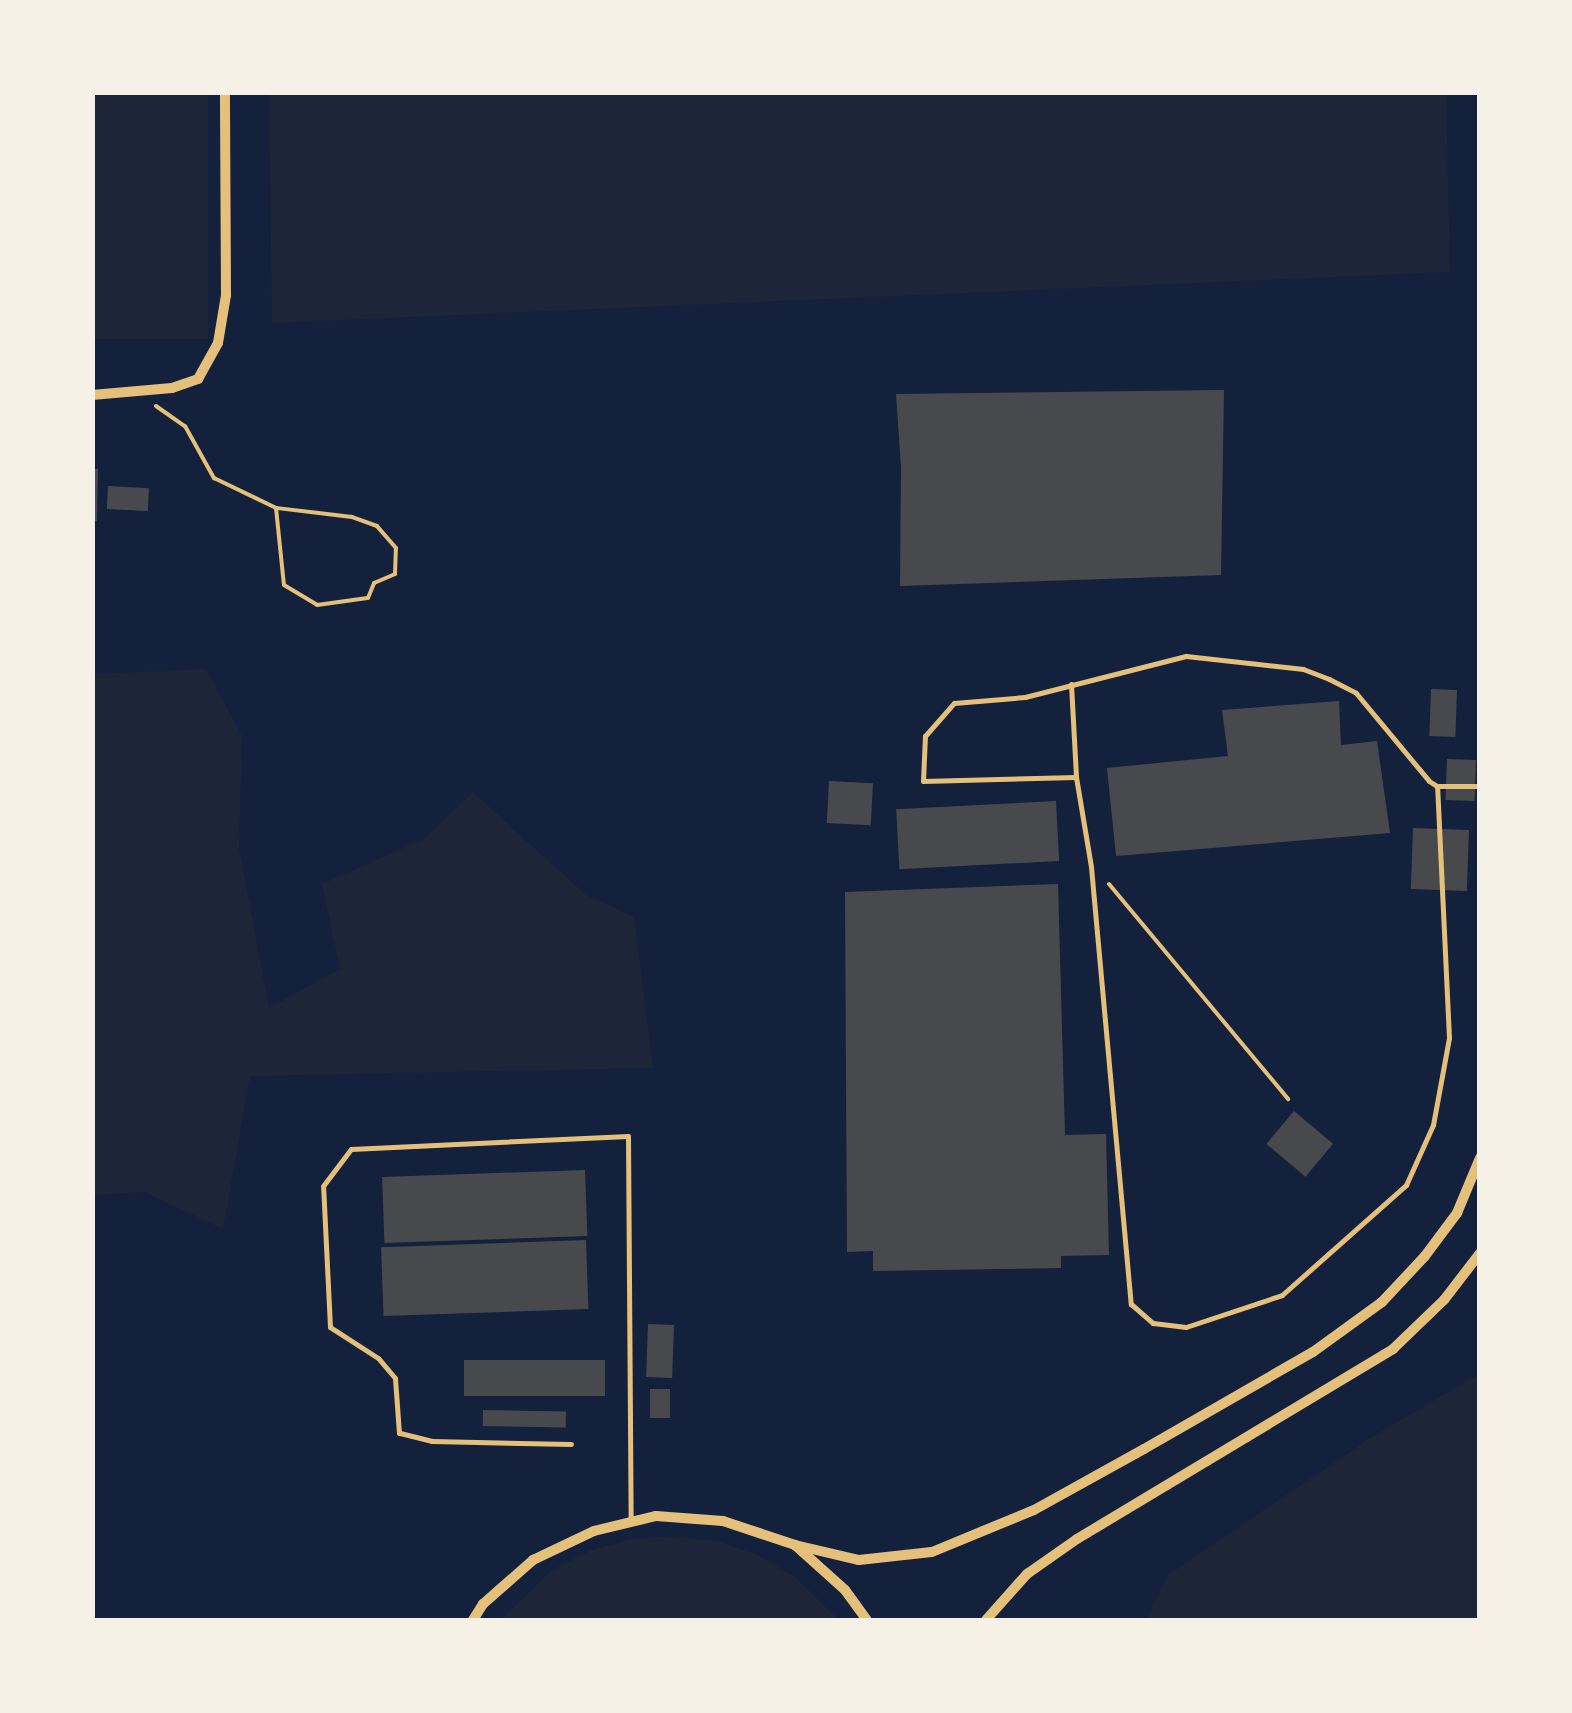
<!DOCTYPE html>
<html>
<head>
<meta charset="utf-8">
<style>
  body { margin:0 }
  #map { position:relative; width:1572px; height:1713px; overflow:hidden; background:#14213d; font-family:"Source Serif 4",serif }
  div>[style] { position:absolute }
  .green>* { inset:0; background:#1d2539; transform-origin:0 0 }
  .building>* { inset:0; background:#48494c; transform-origin:0 0 }
  .path>* { height:4px; margin:-2px; padding:0 2px; transform-origin:2px; border-radius:2px; background:#e5c07b }
  .service>* { height:5px; margin:-2.5px; padding:0 2.5px; transform-origin:2.5px; border-radius:2.5px; background:#e5c07b }
  .minor>* { height:10px; margin:-5px; padding:0 5px; transform-origin:5px; border-radius:5px; background:#e5c07b }
  span { translate:-50% -50%; white-space:nowrap; text-align:center; line-height:1.15; -webkit-text-stroke:8px #f6f1e7; paint-order:stroke }
  .frame { position:absolute; inset:0; border:95px solid #f6f1e7; pointer-events:none }
</style>
</head>
<body>
<div id="map">
  <div class="green">
    <i style="left:92px;top:93px;width:116px;height:246px"></i>
    <i style="clip-path:polygon(269px 93px,1446px 93px,1450px 272px,272px 323px)"></i>
    <i style="clip-path:polygon(206px 669px,242px 736px,239px 848px,269px 1008px,340px 969px,322px 884px,424px 839px,473px 792px,586px 895px,634px 917px,653px 1068px,250px 1076px,223px 1229px,145px 1192px,93px 1195px,93px 674px)"></i>
    <i style="clip-path:polygon(1479px 1374px,1479px 1620px,1146px 1620px,1168px 1575px,1372px 1437px)"></i>
    <i style="clip-path:polygon(674px 1536px,717px 1541px,758px 1555px,795px 1577px,839px 1620px,500px 1620px,551px 1571px,589px 1551px,631px 1539px)"></i>
  </div>
  <div class="building">
    <i style="clip-path:polygon(1224px 390px,1221px 575px,900px 586px,901px 467px,896px 394px)"></i>
    <i style="clip-path:polygon(92px 469px,98px 469px,97px 521px,92px 521px)"></i>
    <i style="left:108px;top:486px;width:41px;height:23px;rotate:3deg"></i>
    <i style="left:1431px;top:689px;width:26px;height:47px;rotate:2deg"></i>
    <i style="clip-path:polygon(1339px 701px,1341px 745px,1377px 741px,1390px 833px,1116px 856px,1107px 768px,1228px 756px,1222px 710px)"></i>
    <i style="left:1447px;top:759px;width:29px;height:41px;rotate:2deg"></i>
    <i style="left:829px;top:781px;width:44px;height:42px;rotate:3deg"></i>
    <i style="left:1056px;top:801px;width:60px;height:160px;rotate:87deg"></i>
    <i style="left:1413px;top:828px;width:56px;height:61px;rotate:2deg"></i>
    <i style="clip-path:polygon(1058px 884px,1065px 1135px,1106px 1134px,1109px 1255px,1061px 1256px,1061px 1268px,873px 1271px,873px 1251px,847px 1252px,845px 892px)"></i>
    <i style="left:1294px;top:1111px;width:51px;height:43px;rotate:40deg"></i>
    <i style="left:585px;top:1170px;width:66px;height:203px;rotate:88deg"></i>
    <i style="left:586px;top:1240px;width:69px;height:205px;rotate:88deg"></i>
    <i style="left:648px;top:1324px;width:26px;height:53px;rotate:2deg"></i>
    <i style="left:605px;top:1360px;width:36px;height:141px;rotate:90deg"></i>
    <i style="left:670px;top:1389px;width:29px;height:20px;rotate:90deg"></i>
    <i style="left:483px;top:1410px;width:83px;height:16px;rotate:1deg"></i>
  </div>
  <div class="path">
    <i style="left:156px;top:406px;width:35px;rotate:35deg"></i>
    <i style="left:185px;top:426px;width:60px;rotate:60.9deg"></i>
    <i style="left:214px;top:478px;width:69px;rotate:25.8deg"></i>
    <i style="left:276px;top:508px;width:77px;rotate:84.1deg"></i>
    <i style="left:284px;top:585px;width:39px;rotate:31deg"></i>
    <i style="left:317px;top:605px;width:51px;rotate:-7.8deg"></i>
    <i style="left:368px;top:598px;width:16px;rotate:-68deg"></i>
    <i style="left:374px;top:583px;width:23px;rotate:-23deg"></i>
    <i style="left:395px;top:574px;width:26px;rotate:-88deg"></i>
    <i style="left:396px;top:548px;width:29px;rotate:-131deg"></i>
    <i style="left:377px;top:526px;width:27px;rotate:-160deg"></i>
    <i style="left:352px;top:517px;width:77px;rotate:-173.2deg"></i>
    <i style="left:1109px;top:884px;width:280px;rotate:50.2deg"></i>
  </div>
  <div class="service">
    <i style="left:1071px;top:684px;width:93px;rotate:86.9deg"></i>
    <i style="left:1076px;top:777px;width:91px;rotate:80.5deg"></i>
    <i style="left:1091px;top:867px;width:439px;rotate:84.8deg"></i>
    <i style="left:1131px;top:1304px;width:29px;rotate:41deg"></i>
    <i style="left:1153px;top:1323px;width:33px;rotate:7deg"></i>
    <i style="left:1186px;top:1327px;width:101px;rotate:-18.4deg"></i>
    <i style="left:1282px;top:1295px;width:166px;rotate:-41.6deg"></i>
    <i style="left:1406px;top:1185px;width:66px;rotate:-65.8deg"></i>
    <i style="left:1433px;top:1125px;width:88px;rotate:-79.6deg"></i>
    <i style="left:1449px;top:1038px;width:252px;rotate:-92.7deg"></i>
    <i style="left:1076px;top:777px;width:153px;rotate:178.5deg"></i>
    <i style="left:923px;top:781px;width:45px;rotate:-87.5deg"></i>
    <i style="left:925px;top:736px;width:44px;rotate:-48.7deg"></i>
    <i style="left:954px;top:703px;width:71px;rotate:-4.8deg"></i>
    <i style="left:1025px;top:697px;width:166px;rotate:-14.3deg"></i>
    <i style="left:1186px;top:656px;width:118px;rotate:6.3deg"></i>
    <i style="left:1303px;top:669px;width:28px;rotate:21deg"></i>
    <i style="left:1329px;top:679px;width:30px;rotate:27deg"></i>
    <i style="left:1356px;top:693px;width:114px;rotate:50.3deg"></i>
    <i style="left:1429px;top:781px;width:9px;rotate:32deg"></i>
    <i style="left:1437px;top:786px;width:43px"></i>
    <i style="left:571px;top:1444px;width:139px;rotate:-178.8deg"></i>
    <i style="left:432px;top:1441px;width:34px;rotate:-166deg"></i>
    <i style="left:399px;top:1433px;width:55px;rotate:-94.2deg"></i>
    <i style="left:395px;top:1378px;width:26px;rotate:-130deg"></i>
    <i style="left:378px;top:1358px;width:57px;rotate:-147.1deg"></i>
    <i style="left:330px;top:1327px;width:141px;rotate:-92.8deg"></i>
    <i style="left:323px;top:1186px;width:46px;rotate:-52.9deg"></i>
    <i style="left:351px;top:1149px;width:277px;rotate:-2.7deg"></i>
    <i style="left:628px;top:1136px;width:383px;rotate:89.6deg"></i>
  </div>
  <div class="minor">
    <i style="left:92px;top:395px;width:80px;rotate:-5deg"></i>
    <i style="left:172px;top:388px;width:28px;rotate:-19deg"></i>
    <i style="left:198px;top:379px;width:41px;rotate:-60.9deg"></i>
    <i style="left:218px;top:343px;width:49px;rotate:-80.5deg"></i>
    <i style="left:226px;top:295px;width:203px;rotate:-90.3deg"></i>
    <i style="left:795px;top:1545px;width:66px;rotate:13.2deg"></i>
    <i style="left:859px;top:1560px;width:73px;rotate:-6.3deg"></i>
    <i style="left:932px;top:1552px;width:110px;rotate:-22.4deg"></i>
    <i style="left:1034px;top:1510px;width:126px;rotate:-29deg"></i>
    <i style="left:1144px;top:1449px;width:195px;rotate:-29.9deg"></i>
    <i style="left:1313px;top:1352px;width:85px;rotate:-35.9deg"></i>
    <i style="left:1382px;top:1302px;width:63px;rotate:-46.9deg"></i>
    <i style="left:1425px;top:1256px;width:54px;rotate:-53.3deg"></i>
    <i style="left:1457px;top:1213px;width:60px;rotate:-67.3deg"></i>
    <i style="left:473px;top:1620px;width:19px;rotate:-58deg"></i>
    <i style="left:483px;top:1604px;width:67px;rotate:-41.3deg"></i>
    <i style="left:533px;top:1560px;width:68px;rotate:-25.4deg"></i>
    <i style="left:594px;top:1531px;width:64px;rotate:-13.6deg"></i>
    <i style="left:656px;top:1516px;width:67px;rotate:4.3deg"></i>
    <i style="left:723px;top:1521px;width:76px;rotate:18.4deg"></i>
    <i style="left:795px;top:1545px;width:67px;rotate:42deg"></i>
    <i style="left:845px;top:1590px;width:37px;rotate:54deg"></i>
    <i style="left:986px;top:1620px;width:62px;rotate:-48.3deg"></i>
    <i style="left:1027px;top:1574px;width:61px;rotate:-35deg"></i>
    <i style="left:1077px;top:1539px;width:369px;rotate:-31deg"></i>
    <i style="left:1393px;top:1349px;width:71px;rotate:-43.9deg"></i>
    <i style="left:1444px;top:1300px;width:59px;rotate:-52.5deg"></i>
  </div>
  <div class="frame"></div>
</div>
</body>
</html>
